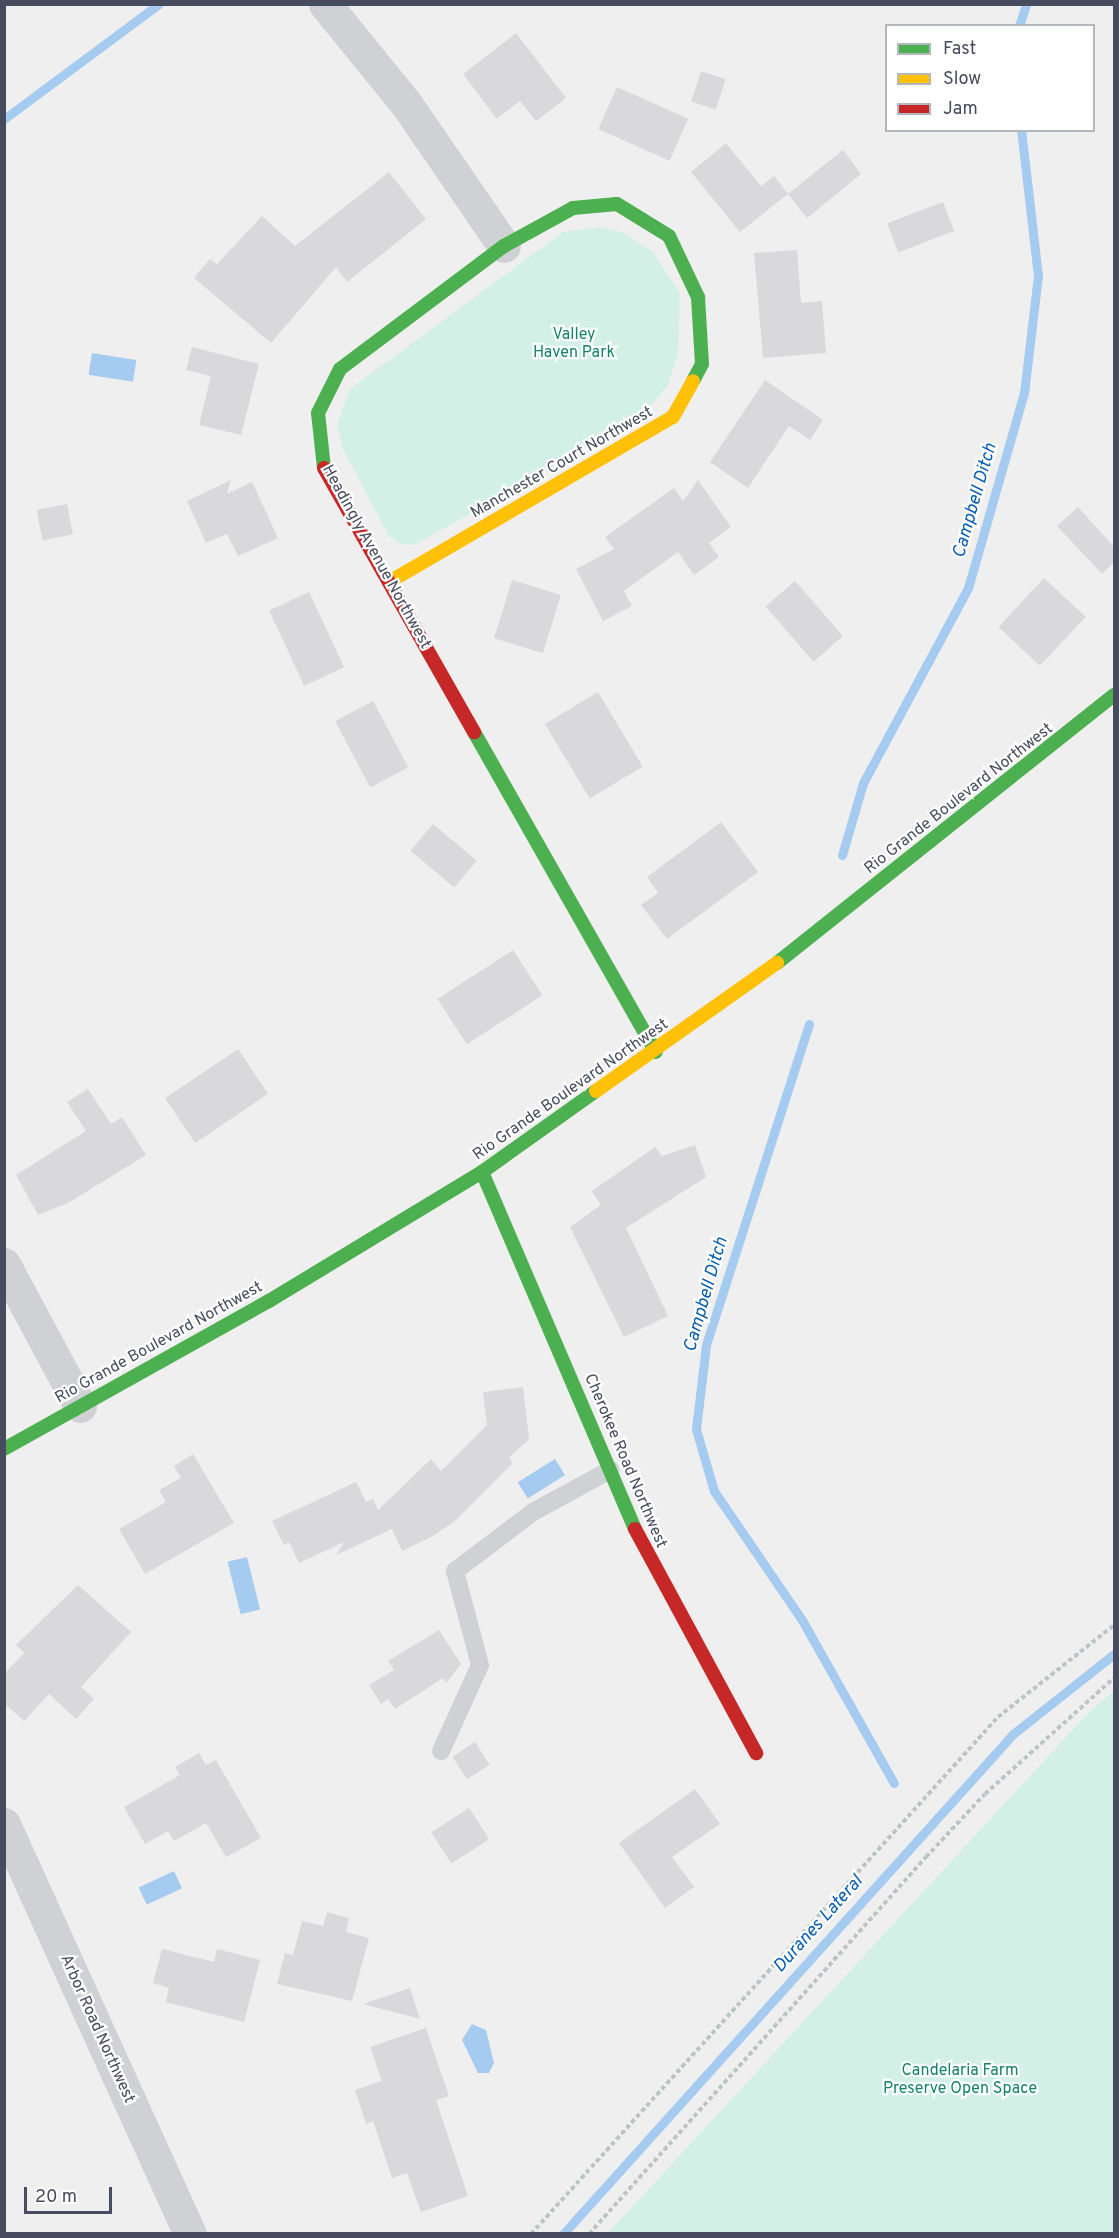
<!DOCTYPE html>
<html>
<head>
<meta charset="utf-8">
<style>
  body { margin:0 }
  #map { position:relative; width:1119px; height:2238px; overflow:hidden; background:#f0efef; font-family:Overpass,sans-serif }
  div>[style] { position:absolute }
  .green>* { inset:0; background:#d2f0e6 }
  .water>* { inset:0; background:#a5cbf0; transform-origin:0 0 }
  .stream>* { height:9px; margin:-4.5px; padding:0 4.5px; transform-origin:4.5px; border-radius:4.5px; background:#a5cbf0 }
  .building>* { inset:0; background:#d9d8db; transform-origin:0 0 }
  .path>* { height:4px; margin-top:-2px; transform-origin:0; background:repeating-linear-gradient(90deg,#bac6c6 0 4.5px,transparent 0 7.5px) }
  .lane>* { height:18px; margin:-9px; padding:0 9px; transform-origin:9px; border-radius:9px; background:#d0d1d5 }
  .street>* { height:33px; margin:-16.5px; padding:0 16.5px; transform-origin:16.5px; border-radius:16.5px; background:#d0d1d5 }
  .fast>* { height:14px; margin:-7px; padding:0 7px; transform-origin:7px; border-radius:7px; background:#4caf50 }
  .slow>* { height:14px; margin:-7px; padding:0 7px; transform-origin:7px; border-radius:7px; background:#ffc107 }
  .jam>* { height:14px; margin:-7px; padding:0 7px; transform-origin:7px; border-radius:7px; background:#c62828 }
  span { translate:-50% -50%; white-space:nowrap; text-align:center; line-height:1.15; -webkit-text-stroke:4.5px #fff; paint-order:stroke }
  .park-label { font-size:16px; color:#12826a }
  .street-label { font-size:16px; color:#464b5d }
  .water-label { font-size:18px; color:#055cb0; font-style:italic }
  .frame { position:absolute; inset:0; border:6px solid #464b5d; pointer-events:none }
  .legend { position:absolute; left:885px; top:24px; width:210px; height:108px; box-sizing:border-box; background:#fff; border:2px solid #b5b7be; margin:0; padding:8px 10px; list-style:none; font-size:18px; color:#464b5d }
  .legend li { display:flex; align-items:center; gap:12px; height:30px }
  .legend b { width:30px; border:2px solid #b5b7be }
  .scale { position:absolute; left:24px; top:2187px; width:88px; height:27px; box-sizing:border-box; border:3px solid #464b5d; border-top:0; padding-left:8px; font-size:18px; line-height:21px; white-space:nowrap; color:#464b5d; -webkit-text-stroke:4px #fff; paint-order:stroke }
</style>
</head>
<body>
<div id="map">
  <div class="green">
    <i style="clip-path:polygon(601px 227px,624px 233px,652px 251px,680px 293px,678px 354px,668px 385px,641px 418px,414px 545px,399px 543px,389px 536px,343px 449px,337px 425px,350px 389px,563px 232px)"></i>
    <i style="clip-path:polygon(1114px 1691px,1114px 2233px,608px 2233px,1090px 1711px)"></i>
  </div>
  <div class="water">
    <i style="left:92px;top:353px;width:45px;height:22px;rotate:9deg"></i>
    <i style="left:555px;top:1459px;width:19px;height:44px;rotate:58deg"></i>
    <i style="left:247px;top:1557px;width:54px;height:20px;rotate:76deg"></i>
    <i style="left:174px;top:1871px;width:19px;height:39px;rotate:65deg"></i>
    <i style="clip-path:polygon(472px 2024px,486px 2030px,494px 2063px,489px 2073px,478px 2073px,462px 2040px)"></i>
  </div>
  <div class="stream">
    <i style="left:1019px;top:26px;width:23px;rotate:-72deg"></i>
    <i style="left:4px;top:119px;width:193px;rotate:-36.6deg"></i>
    <i style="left:842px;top:855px;width:75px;rotate:-73.7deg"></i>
    <i style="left:863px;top:783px;width:221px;rotate:-61.7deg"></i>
    <i style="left:968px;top:588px;width:203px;rotate:-74deg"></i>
    <i style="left:1024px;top:393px;width:118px;rotate:-83.2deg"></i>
    <i style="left:1038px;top:276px;width:147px;rotate:-96.6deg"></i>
    <i style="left:809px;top:1024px;width:337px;rotate:107.8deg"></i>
    <i style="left:706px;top:1345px;width:85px;rotate:96.8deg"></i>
    <i style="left:696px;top:1429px;width:65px;rotate:73.8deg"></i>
    <i style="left:714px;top:1491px;width:156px;rotate:55.7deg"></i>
    <i style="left:802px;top:1620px;width:187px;rotate:60.6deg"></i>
    <i style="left:563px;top:2234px;width:673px;rotate:-48.01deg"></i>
    <i style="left:1013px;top:1734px;width:129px;rotate:-38.4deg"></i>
  </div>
  <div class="building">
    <i style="clip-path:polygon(516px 33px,566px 98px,536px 121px,520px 101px,497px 119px,463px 74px)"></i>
    <i style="left:701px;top:71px;width:26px;height:32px;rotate:18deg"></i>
    <i style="left:617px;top:87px;width:78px;height:46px;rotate:24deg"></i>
    <i style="clip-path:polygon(726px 143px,761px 186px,774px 176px,788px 194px,843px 150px,861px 174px,807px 218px,788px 194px,740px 232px,691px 172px)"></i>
    <i style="clip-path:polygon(389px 172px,426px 219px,347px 282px,336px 267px,271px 343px,194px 278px,210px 259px,217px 264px,262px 216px,295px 246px)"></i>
    <i style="left:943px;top:202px;width:31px;height:60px;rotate:69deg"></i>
    <i style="clip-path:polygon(797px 250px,801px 303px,822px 301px,826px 353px,763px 358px,754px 253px)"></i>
    <i style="clip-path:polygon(192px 347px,259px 364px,241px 435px,199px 425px,211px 376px,186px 370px)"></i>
    <i style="clip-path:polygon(765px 380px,823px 420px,810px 440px,789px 426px,748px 488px,710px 462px)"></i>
    <i style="clip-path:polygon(231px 480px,227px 494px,252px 482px,278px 538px,238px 556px,227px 534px,206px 543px,187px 501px)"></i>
    <i style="clip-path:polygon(698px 480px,731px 527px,709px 543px,719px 557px,694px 575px,678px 552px,624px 591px,632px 606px,603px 621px,576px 569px,614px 549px,605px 537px,674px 488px,683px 501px)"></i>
    <i style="left:67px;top:504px;width:31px;height:31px;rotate:79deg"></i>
    <i style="clip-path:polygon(1078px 507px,1114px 547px,1114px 562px,1102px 574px,1057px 526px)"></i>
    <i style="left:1044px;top:578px;width:57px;height:67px;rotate:43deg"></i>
    <i style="left:512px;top:580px;width:51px;height:61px;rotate:17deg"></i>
    <i style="left:795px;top:581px;width:73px;height:39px;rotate:49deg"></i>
    <i style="left:309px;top:592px;width:83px;height:44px;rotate:65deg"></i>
    <i style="left:598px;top:692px;width:87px;height:62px;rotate:59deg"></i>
    <i style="left:373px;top:701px;width:75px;height:43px;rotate:62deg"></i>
    <i style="clip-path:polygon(721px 822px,758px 872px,667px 939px,641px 905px,658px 893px,647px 877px)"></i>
    <i style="left:433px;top:824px;width:57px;height:35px;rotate:40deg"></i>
    <i style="left:513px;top:950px;width:54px;height:90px;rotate:57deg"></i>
    <i style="left:238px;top:1049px;width:54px;height:88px;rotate:56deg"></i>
    <i style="clip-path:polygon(88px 1089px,111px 1124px,122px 1117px,146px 1155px,68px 1203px,38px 1215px,16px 1175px,86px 1131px,67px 1102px)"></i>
    <i style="clip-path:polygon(695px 1145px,706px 1177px,626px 1228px,668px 1316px,624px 1337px,570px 1227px,601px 1205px,592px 1191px,655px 1147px,662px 1156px)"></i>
    <i style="clip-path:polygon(523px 1387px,529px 1439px,509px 1458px,513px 1463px,454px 1522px,431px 1537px,402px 1551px,392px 1529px,336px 1555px,344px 1542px,299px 1563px,289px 1542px,284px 1545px,272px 1521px,356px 1482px,366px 1502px,373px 1499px,378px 1510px,431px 1459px,441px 1471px,487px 1425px,483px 1392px)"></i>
    <i style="clip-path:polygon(193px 1454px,234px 1523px,145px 1574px,119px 1529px,166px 1502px,159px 1490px,181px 1478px,174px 1466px)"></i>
    <i style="clip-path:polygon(78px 1585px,131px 1632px,81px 1687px,94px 1699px,76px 1719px,49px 1694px,24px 1721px,4px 1703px,4px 1674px,24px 1653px,16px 1645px)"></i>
    <i style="clip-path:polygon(439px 1630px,461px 1664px,446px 1683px,443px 1678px,395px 1709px,388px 1699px,381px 1704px,369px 1685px,394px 1670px,388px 1661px)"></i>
    <i style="left:475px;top:1742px;width:27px;height:27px;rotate:57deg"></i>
    <i style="clip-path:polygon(199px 1753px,206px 1765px,216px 1760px,261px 1838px,226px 1857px,206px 1823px,174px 1841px,168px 1831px,145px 1844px,124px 1807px,180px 1775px,175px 1767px)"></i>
    <i style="clip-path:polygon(695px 1789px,720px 1824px,672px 1857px,694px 1887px,665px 1908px,619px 1843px)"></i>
    <i style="left:469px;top:1808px;width:37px;height:45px;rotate:57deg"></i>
    <i style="clip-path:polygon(327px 1912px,349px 1918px,346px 1932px,369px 1938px,352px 2001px,277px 1984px,285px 1953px,293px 1955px,302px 1921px,323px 1926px)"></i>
    <i style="clip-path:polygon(162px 1949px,214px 1962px,217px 1949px,260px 1960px,244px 2022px,166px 2002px,169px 1988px,153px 1983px)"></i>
    <i style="clip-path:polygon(410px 1988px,420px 2019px,363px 2004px)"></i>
    <i style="clip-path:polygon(426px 2028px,449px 2096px,436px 2100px,468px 2196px,421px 2212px,407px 2173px,392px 2178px,373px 2121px,366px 2124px,355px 2090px,382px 2081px,370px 2047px)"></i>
  </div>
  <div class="path">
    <i style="left:531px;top:2234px;width:697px;rotate:-47.91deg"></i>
    <i style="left:998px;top:1717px;width:148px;rotate:-38.4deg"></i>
    <i style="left:589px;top:2234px;width:506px;rotate:-48.21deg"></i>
    <i style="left:926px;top:1857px;width:86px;rotate:-46.9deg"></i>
    <i style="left:985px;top:1794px;width:173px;rotate:-42deg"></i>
  </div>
  <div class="lane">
    <i style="left:441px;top:1751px;width:94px;rotate:-65.6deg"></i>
    <i style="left:480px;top:1665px;width:97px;rotate:-104.9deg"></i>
    <i style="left:455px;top:1571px;width:98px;rotate:-37.1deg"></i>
    <i style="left:533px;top:1512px;width:88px;rotate:-28.6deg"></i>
  </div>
  <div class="street">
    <i style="left:325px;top:4px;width:130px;rotate:50.9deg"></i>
    <i style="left:407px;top:105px;width:171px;rotate:55.5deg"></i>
    <i style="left:4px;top:1264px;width:161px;rotate:61.8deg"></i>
    <i style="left:4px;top:1824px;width:450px;rotate:65.6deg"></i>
  </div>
  <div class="fast">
    <i style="left:324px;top:468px;width:55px;rotate:-96.2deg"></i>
    <i style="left:318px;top:413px;width:49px;rotate:-63.4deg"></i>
    <i style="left:340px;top:369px;width:205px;rotate:-36.9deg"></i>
    <i style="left:504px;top:246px;width:79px;rotate:-28.8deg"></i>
    <i style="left:573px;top:208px;width:44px;rotate:-5.2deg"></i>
    <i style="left:617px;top:204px;width:61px;rotate:31.6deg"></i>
    <i style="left:669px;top:236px;width:68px;rotate:64.6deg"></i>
    <i style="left:698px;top:297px;width:67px;rotate:86.6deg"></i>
    <i style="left:702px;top:364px;width:19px;rotate:118deg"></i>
    <i style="left:474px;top:732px;width:368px;rotate:60.4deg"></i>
    <i style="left:777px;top:963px;width:431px;rotate:-38.5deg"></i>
    <i style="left:482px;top:1172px;width:388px;rotate:66.8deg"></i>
    <i style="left:4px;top:1449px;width:304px;rotate:-29.2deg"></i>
    <i style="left:269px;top:1301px;width:249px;rotate:-31.2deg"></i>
    <i style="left:482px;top:1172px;width:140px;rotate:-35.4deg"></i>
  </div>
  <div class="slow">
    <i style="left:389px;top:582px;width:328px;rotate:-30.2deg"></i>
    <i style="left:673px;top:417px;width:41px;rotate:-60.9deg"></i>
    <i style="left:596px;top:1091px;width:222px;rotate:-35.3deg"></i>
  </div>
  <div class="jam">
    <i style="left:324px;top:468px;width:304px;rotate:60.4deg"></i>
    <i style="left:635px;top:1529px;width:255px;rotate:61.6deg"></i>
  </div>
  <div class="park-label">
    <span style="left:574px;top:344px">Valley<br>Haven Park</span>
    <span style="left:960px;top:2080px">Candelaria Farm<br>Preserve Open Space</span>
  </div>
  <div class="street-label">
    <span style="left:562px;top:463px;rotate:-30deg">Manchester Court Northwest</span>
    <span style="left:376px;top:557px;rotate:61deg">Headingly Avenue Northwest</span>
    <span style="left:959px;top:799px;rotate:-38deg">Rio Grande Boulevard Northwest</span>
    <span style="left:571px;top:1090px;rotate:-35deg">Rio Grande Boulevard Northwest</span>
    <span style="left:159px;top:1343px;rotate:-29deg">Rio Grande Boulevard Northwest</span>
    <span style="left:625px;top:1461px;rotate:67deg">Cherokee Road Northwest</span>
    <span style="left:97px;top:2029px;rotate:66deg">Arbor Road Northwest</span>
  </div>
  <div class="water-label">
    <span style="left:976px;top:501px;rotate:-74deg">Campbell Ditch</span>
    <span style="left:707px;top:1295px;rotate:-74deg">Campbell Ditch</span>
    <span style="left:819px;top:1925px;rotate:-48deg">Duranes Lateral</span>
  </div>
  <div class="frame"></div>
  <ul class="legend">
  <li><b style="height:8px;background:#4caf50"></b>Fast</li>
  <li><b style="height:8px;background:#ffc107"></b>Slow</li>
  <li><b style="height:8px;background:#c62828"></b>Jam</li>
  </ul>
  <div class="scale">20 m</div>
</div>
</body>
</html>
